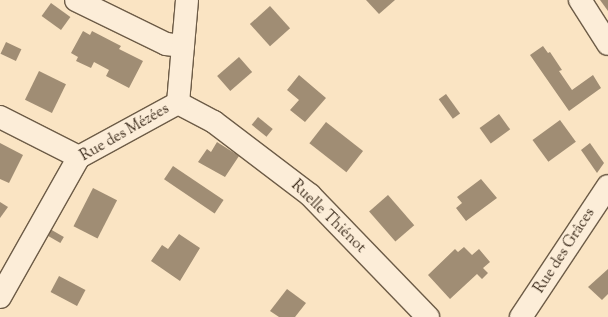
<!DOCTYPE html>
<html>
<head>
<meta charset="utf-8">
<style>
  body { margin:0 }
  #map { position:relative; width:608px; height:317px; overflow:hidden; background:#fae4c3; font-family:"Sorts Mill Goudy",serif }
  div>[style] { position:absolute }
  .building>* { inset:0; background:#a08d74; transform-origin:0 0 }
  .roads { filter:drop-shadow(1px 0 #6d5c47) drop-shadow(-1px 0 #6d5c47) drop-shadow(0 1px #6d5c47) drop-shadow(0 -1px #6d5c47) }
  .minor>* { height:22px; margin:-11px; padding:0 11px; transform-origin:11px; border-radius:11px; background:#fcedd8 }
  span { translate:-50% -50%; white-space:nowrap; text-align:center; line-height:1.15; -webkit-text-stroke:4px #fcedd8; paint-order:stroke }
  .street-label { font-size:15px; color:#3e2e1e }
</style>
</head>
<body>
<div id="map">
  <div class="building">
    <i style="clip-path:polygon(366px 0,395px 0,379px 14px)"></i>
    <i style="clip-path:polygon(600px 0,608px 0,608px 11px)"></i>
    <i style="left:51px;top:3px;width:24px;height:16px;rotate:36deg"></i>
    <i style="left:270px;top:6px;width:30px;height:27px;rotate:48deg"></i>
    <i style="clip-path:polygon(83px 31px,90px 35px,92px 31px,121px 46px,119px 49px,143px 61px,129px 88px,106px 76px,109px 70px,94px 62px,91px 68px,76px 61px,78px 57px,71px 53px)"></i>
    <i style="left:6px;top:42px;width:17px;height:13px;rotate:25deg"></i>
    <i style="clip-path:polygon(543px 46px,548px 53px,550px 52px,562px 70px,559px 71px,572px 90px,593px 75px,601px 88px,569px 111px,530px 55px)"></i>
    <i style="left:239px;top:57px;width:20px;height:29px;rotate:49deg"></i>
    <i style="left:39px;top:71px;width:30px;height:32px;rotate:26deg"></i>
    <i style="clip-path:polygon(299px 75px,326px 98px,305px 122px,290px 110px,299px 100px,287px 90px)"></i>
    <i style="left:446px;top:94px;width:24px;height:9px;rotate:54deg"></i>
    <i style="left:499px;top:114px;width:19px;height:24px;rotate:54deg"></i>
    <i style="left:258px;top:117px;width:19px;height:10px;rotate:39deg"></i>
    <i style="left:560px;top:120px;width:27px;height:34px;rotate:54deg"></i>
    <i style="left:326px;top:122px;width:47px;height:27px;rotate:38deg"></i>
    <i style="clip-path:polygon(217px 142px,239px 156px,225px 177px,198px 162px,207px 149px,211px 152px)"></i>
    <i style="clip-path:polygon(0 143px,23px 155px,9px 183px,0 179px)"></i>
    <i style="clip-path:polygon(590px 143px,604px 163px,597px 173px,581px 150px)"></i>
    <i style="left:173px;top:166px;width:61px;height:16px;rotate:34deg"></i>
    <i style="clip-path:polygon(481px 179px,497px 198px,466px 221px,456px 208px,462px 203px,457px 197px)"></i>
    <i style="left:93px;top:188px;width:27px;height:43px;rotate:27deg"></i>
    <i style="left:388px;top:195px;width:40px;height:25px;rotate:49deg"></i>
    <i style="clip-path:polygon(0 202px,8px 207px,0 218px)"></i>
    <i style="left:50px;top:229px;width:16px;height:7px;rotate:30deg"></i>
    <i style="clip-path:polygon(179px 234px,200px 248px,180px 281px,151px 261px,162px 245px,168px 249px)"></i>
    <i style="clip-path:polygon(464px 247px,472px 255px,479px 249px,490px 262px,483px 268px,488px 273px,482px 279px,477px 274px,450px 299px,428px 275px,455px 249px,458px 252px)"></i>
    <i style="clip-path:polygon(608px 269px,608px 294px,602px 300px,588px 287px)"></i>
    <i style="left:59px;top:276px;width:30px;height:18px;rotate:28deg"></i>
    <i style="clip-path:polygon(287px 289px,306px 303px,295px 317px,279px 317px,270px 311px)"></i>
  </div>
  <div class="roads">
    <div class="minor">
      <i style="left:76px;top:0;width:100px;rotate:26.1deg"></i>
      <i style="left:166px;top:44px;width:17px;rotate:7deg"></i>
      <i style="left:580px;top:0;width:52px;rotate:57.5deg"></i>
      <i style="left:178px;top:103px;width:41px;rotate:27.8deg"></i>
      <i style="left:214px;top:122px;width:121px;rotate:37.2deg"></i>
      <i style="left:310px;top:195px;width:170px;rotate:46deg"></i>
      <i style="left:0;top:117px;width:89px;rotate:26.9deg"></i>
      <i style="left:0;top:297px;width:161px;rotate:-60.6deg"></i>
      <i style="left:79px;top:157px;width:113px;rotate:-28.6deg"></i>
      <i style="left:178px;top:103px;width:103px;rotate:-85deg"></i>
      <i style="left:521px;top:317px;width:157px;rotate:-56.4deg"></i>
    </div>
  </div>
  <div class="street-label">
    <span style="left:125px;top:133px;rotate:-30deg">Rue des Mézées</span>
    <span style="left:328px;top:217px;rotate:44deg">Ruelle Thiénot</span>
    <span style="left:565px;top:251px;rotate:-57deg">Rue des Grâces</span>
  </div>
</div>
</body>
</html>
